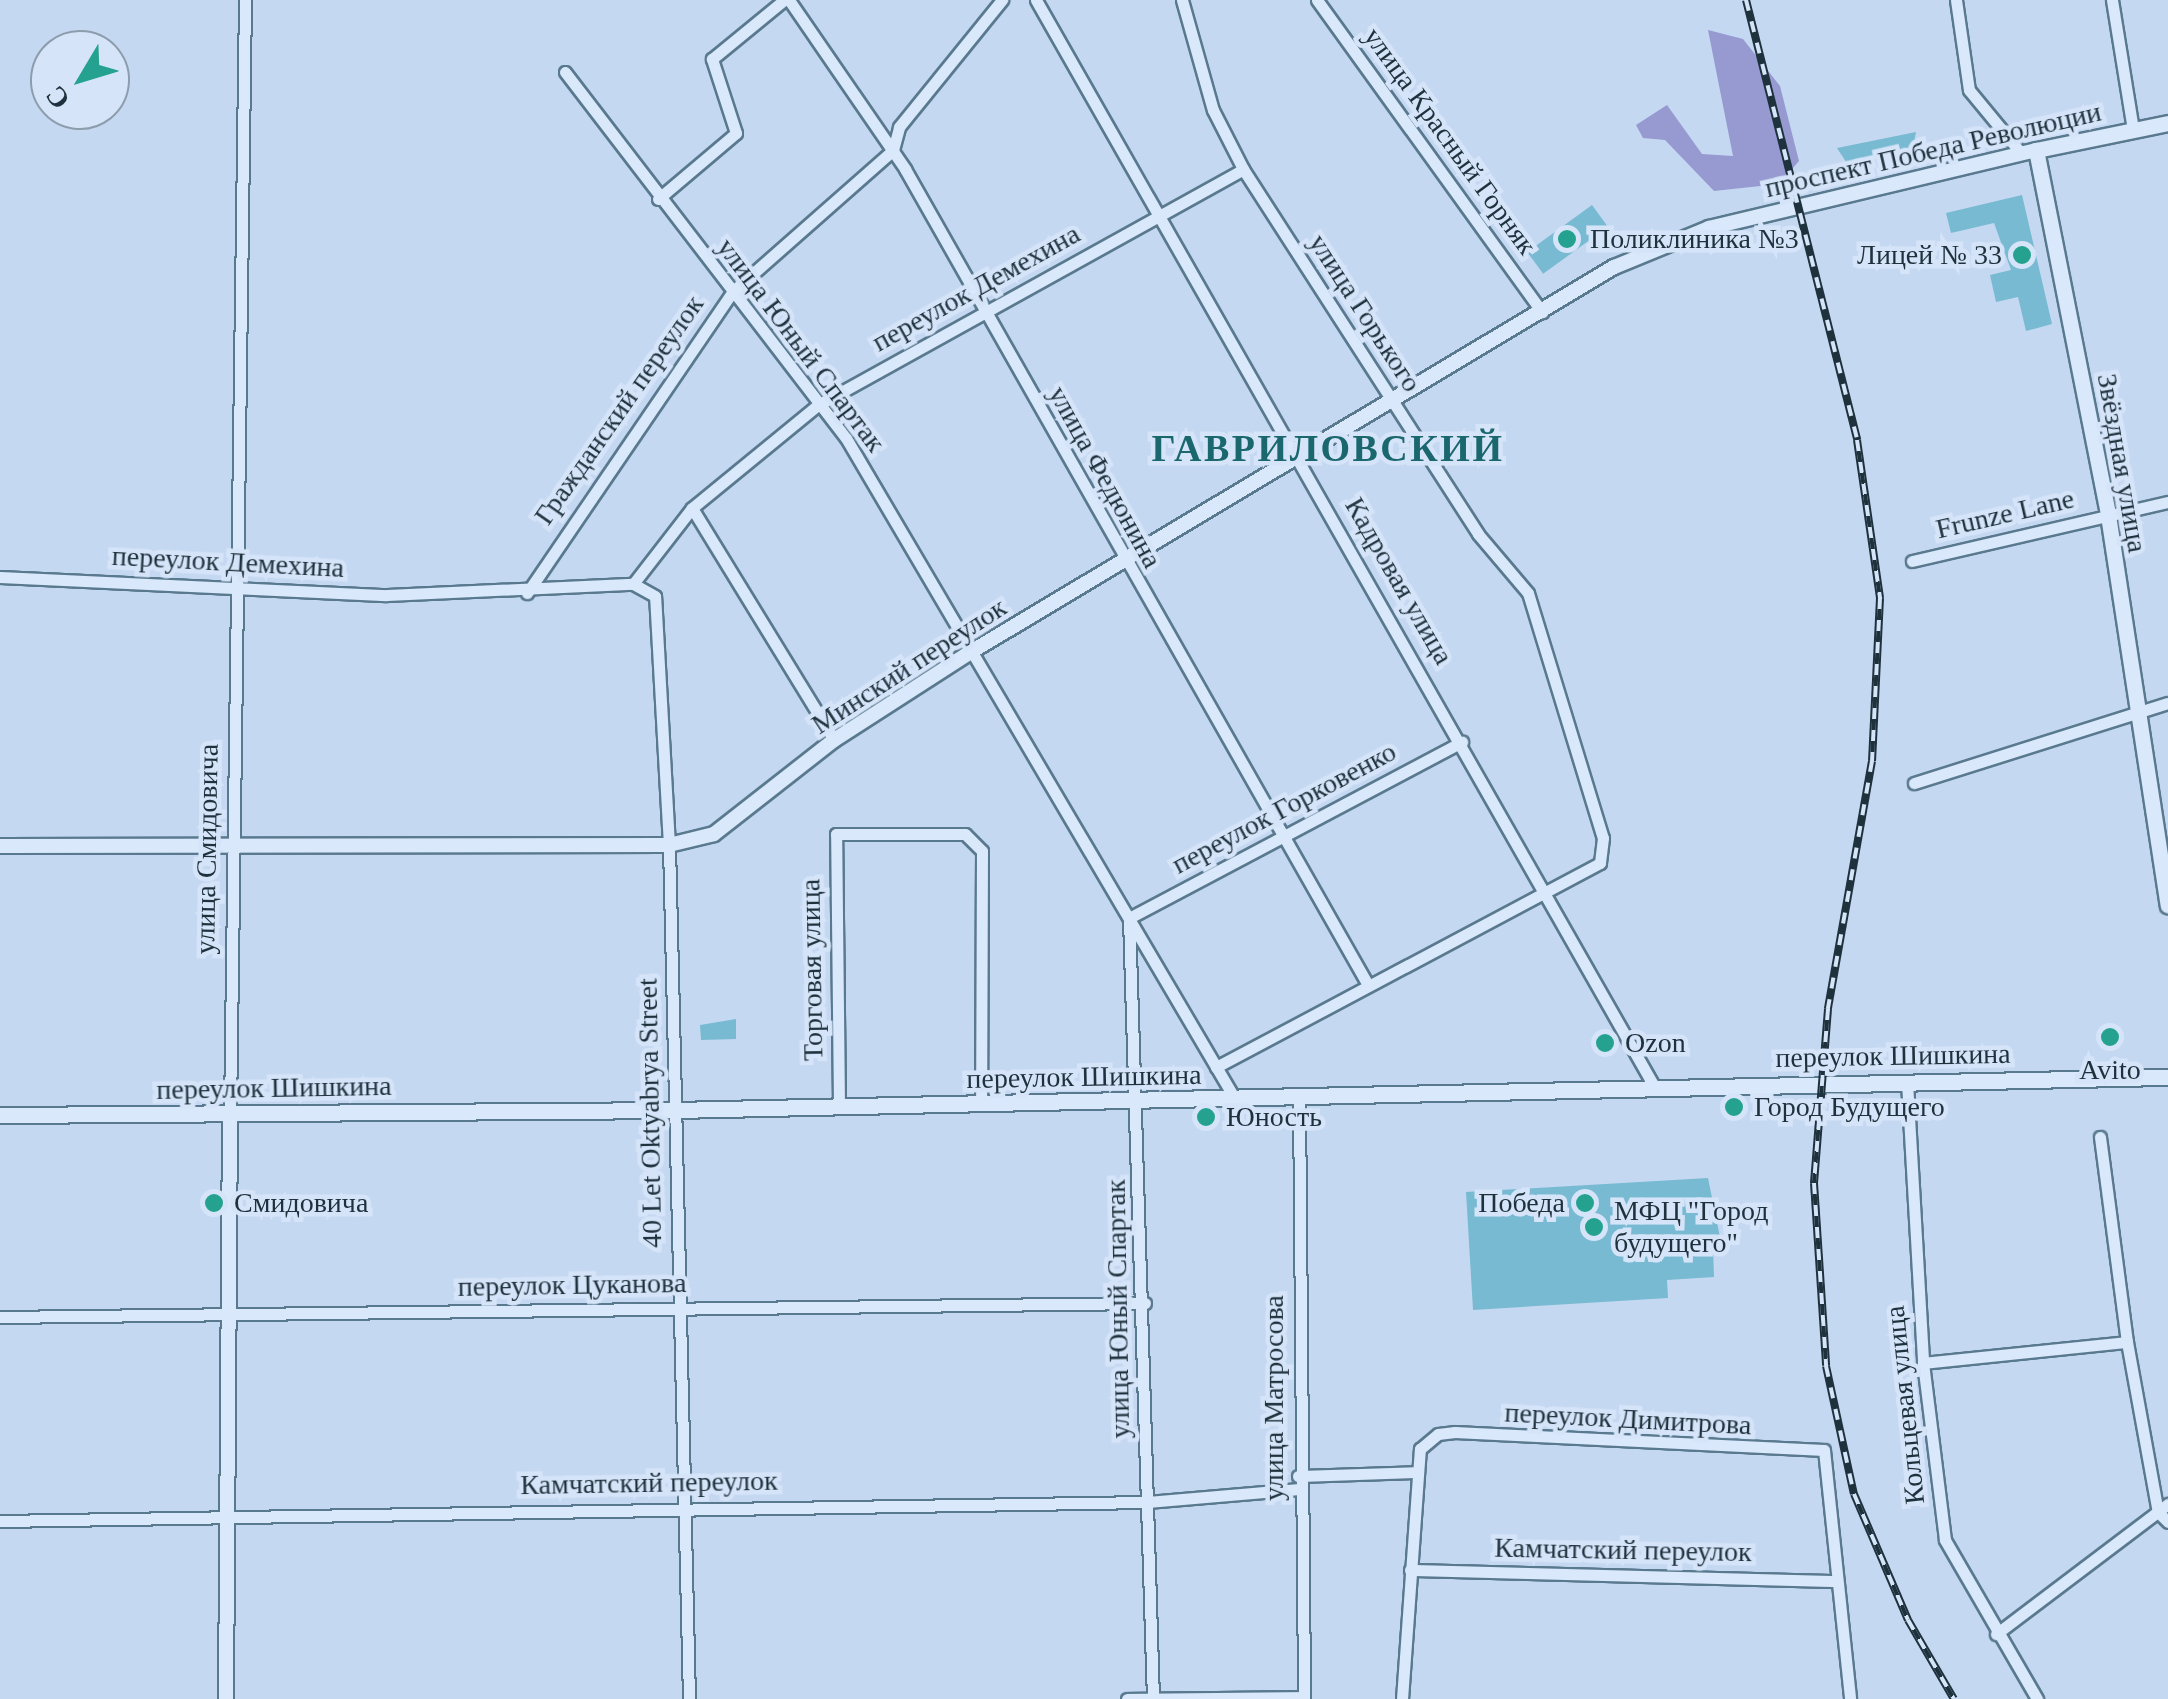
<!DOCTYPE html>
<html>
<head>
<meta charset="utf-8">
<style>
  body { margin:0 }
  #map { position:relative; width:2168px; height:1699px; overflow:hidden; background:#c5d8f1; font-family:"Times New Roman",serif }
  div>[style] { position:absolute }
  .green>* { inset:0; background:#9799d1 }
  .building>* { inset:0; background:#78bad2; transform-origin:0 0 }
  .roads { filter:drop-shadow(2px 0 #59798e) drop-shadow(-2px 0 #59798e) drop-shadow(0 2px #59798e) drop-shadow(0 -2px #59798e) }
  .minor>* { height:11px; margin:-5.5px; padding:0 5.5px; transform-origin:5.5px; border-radius:5.5px; background:#d9e8fb }
  .tertiary>* { height:14px; margin:-7px; padding:0 7px; transform-origin:7px; border-radius:7px; background:#d9e8fb }
  .secondary>* { height:15px; margin:-7.5px; padding:0 7.5px; transform-origin:7.5px; border-radius:7.5px; background:#d9e8fb }
  .rail>* { height:8px; margin-top:-4px; transform-origin:0; background:repeating-linear-gradient(90deg,#d5e4f8 0 11px,#1e323d 0 22px); box-sizing:border-box; border-block:2px solid #1e323d }
  .dots>* { width:28px; height:28px; translate:-50% -50%; box-sizing:border-box; border:5px solid #d5e4f8; border-radius:50% }
  span { translate:-50% -50%; white-space:nowrap; text-align:center; line-height:1.15; -webkit-text-stroke:9px #d5e4f8; paint-order:stroke }
  .street-label { font-size:28px; color:#1e323d }
  .poi-label { font-size:28px; color:#1e323d }
  .left { translate:0 -50%; text-align:left }
  .right { translate:-100% -50%; text-align:right }
  .district-label { font-size:38px; color:#1a676d; font-weight:700; letter-spacing:2.5px }
  .north { position:absolute; left:30px; top:30px; width:100px; height:100px; box-sizing:border-box; background:#d5e4f8; border:2px solid #8c9dad; border-radius:50%; rotate:232deg; font-size:28px; font-weight:700; line-height:40px; text-align:center; color:#1e323d }
  .north::after { content:''; display:block; margin:auto; width:35px; height:45px; background:#25a28f; clip-path:polygon(50% 0,100% 100%,50% 72%,0 100%) }
</style>
</head>
<body>
<div id="map">
  <div class="green">
    <i style="clip-path:polygon(1708px 30px,1743px 39px,1780px 86px,1799px 161px,1779px 184px,1714px 191px,1665px 140px,1643px 138px,1636px 125px,1667px 105px,1702px 154px,1733px 156px)"></i>
  </div>
  <div class="building">
    <i style="clip-path:polygon(1916px 132px,1913px 148px,1848px 165px,1837px 148px)"></i>
    <i style="clip-path:polygon(2022px 195px,2052px 324px,2026px 331px,2018px 297px,1996px 302px,1990px 275px,2011px 270px,1994px 223px,1951px 233px,1946px 213px)"></i>
    <i style="left:1592px;top:205px;width:27px;height:80px;rotate:54deg"></i>
    <i style="clip-path:polygon(736px 1019px,736px 1039px,701px 1040px,700px 1025px)"></i>
    <i style="clip-path:polygon(1708px 1178px,1722px 1247px,1713px 1248px,1714px 1277px,1667px 1280px,1668px 1298px,1473px 1310px,1466px 1192px)"></i>
  </div>
  <div class="roads">
    <div class="minor">
      <i style="left:789px;top:0;width:205px;rotate:55.5deg"></i>
      <i style="left:905px;top:169px;width:938px;rotate:60.43deg"></i>
      <i style="left:1036px;top:0;width:1250px;rotate:60.36deg"></i>
      <i style="left:1182px;top:0;width:114px;rotate:74.3deg"></i>
      <i style="left:1213px;top:110px;width:66px;rotate:63deg"></i>
      <i style="left:1243px;top:169px;width:434px;rotate:57.2deg"></i>
      <i style="left:1478px;top:534px;width:77px;rotate:49.7deg"></i>
      <i style="left:1528px;top:593px;width:256px;rotate:73deg"></i>
      <i style="left:1603px;top:838px;width:25px;rotate:97deg"></i>
      <i style="left:1600px;top:863px;width:435px;rotate:152deg"></i>
      <i style="left:1317px;top:0;width:385px;rotate:54.2deg"></i>
      <i style="left:1956px;top:0;width:91px;rotate:81.8deg"></i>
      <i style="left:1969px;top:90px;width:82px;rotate:50.5deg"></i>
      <i style="left:2112px;top:0;width:132px;rotate:80.8deg"></i>
      <i style="left:565px;top:72px;width:461px;rotate:52.5deg"></i>
      <i style="left:846px;top:438px;width:767px;rotate:59.52deg"></i>
      <i style="left:658px;top:199px;width:102px;rotate:-40.2deg"></i>
      <i style="left:736px;top:133px;width:78px;rotate:-108deg"></i>
      <i style="left:712px;top:59px;width:93px;rotate:-39.3deg"></i>
      <i style="left:692px;top:508px;width:272px;rotate:58.5deg"></i>
      <i style="left:1912px;top:561px;width:263px;rotate:-13deg"></i>
      <i style="left:0;top:577px;width:387px;rotate:2.7deg"></i>
      <i style="left:387px;top:595px;width:246px;rotate:-2.6deg"></i>
      <i style="left:527px;top:593px;width:364px;rotate:-55.7deg"></i>
      <i style="left:732px;top:292px;width:215px;rotate:-41.4deg"></i>
      <i style="left:893px;top:150px;width:24px;rotate:-75deg"></i>
      <i style="left:899px;top:127px;width:164px;rotate:-51deg"></i>
      <i style="left:1914px;top:783px;width:266px;rotate:-17.5deg"></i>
      <i style="left:1907px;top:1082px;width:281px;rotate:86.7deg"></i>
      <i style="left:1923px;top:1363px;width:178px;rotate:82.9deg"></i>
      <i style="left:1945px;top:1540px;width:184px;rotate:59.9deg"></i>
      <i style="left:1299px;top:1096px;width:603px;rotate:89.52deg"></i>
      <i style="left:839px;top:1106px;width:272px;rotate:-90.6deg"></i>
      <i style="left:836px;top:834px;width:129px"></i>
      <i style="left:965px;top:834px;width:24px;rotate:45deg"></i>
      <i style="left:982px;top:851px;width:253px;rotate:90.2deg"></i>
      <i style="left:230px;top:1114px;width:1114px;rotate:-89.23deg"></i>
      <i style="left:2100px;top:1137px;width:207px;rotate:82.5deg"></i>
      <i style="left:2127px;top:1342px;width:173px;rotate:79.7deg"></i>
      <i style="left:2158px;top:1512px;width:14px;rotate:45deg"></i>
      <i style="left:0;top:1317px;width:1145px;rotate:-0.7deg"></i>
      <i style="left:1923px;top:1363px;width:205px;rotate:-5.9deg"></i>
      <i style="left:1298px;top:1476px;width:119px;rotate:-1.9deg"></i>
      <i style="left:0;top:1521px;width:1147px;rotate:-0.95deg"></i>
      <i style="left:1147px;top:1502px;width:153px;rotate:-4.9deg"></i>
      <i style="left:1410px;top:1570px;width:425px;rotate:1.5deg"></i>
      <i style="left:1996px;top:1634px;width:216px;rotate:-37.1deg"></i>
      <i style="left:689px;top:1699px;width:854px;rotate:-91.34deg"></i>
      <i style="left:669px;top:845px;width:249px;rotate:-93.2deg"></i>
      <i style="left:655px;top:596px;width:25px;rotate:-151deg"></i>
      <i style="left:633px;top:584px;width:96px;rotate:-52.2deg"></i>
      <i style="left:692px;top:508px;width:163px;rotate:-39.3deg"></i>
      <i style="left:818px;top:405px;width:486px;rotate:-29deg"></i>
      <i style="left:1127px;top:1699px;width:177px;rotate:-0.6deg"></i>
      <i style="left:1153px;top:1699px;width:781px;rotate:-91.76deg"></i>
      <i style="left:1129px;top:918px;width:377px;rotate:-27.9deg"></i>
      <i style="left:1402px;top:1699px;width:251px;rotate:-85.9deg"></i>
      <i style="left:1420px;top:1449px;width:23px;rotate:-40deg"></i>
      <i style="left:1438px;top:1434px;width:17px;rotate:-7deg"></i>
      <i style="left:1455px;top:1432px;width:369px;rotate:2.8deg"></i>
      <i style="left:1824px;top:1450px;width:250px;rotate:84deg"></i>
    </div>
    <div class="tertiary">
      <i style="left:0;top:846px;width:669px;rotate:-0.09deg"></i>
      <i style="left:669px;top:845px;width:46px;rotate:-13.7deg"></i>
      <i style="left:714px;top:834px;width:152px;rotate:-38.1deg"></i>
      <i style="left:834px;top:740px;width:161px;rotate:-32.8deg"></i>
      <i style="left:969px;top:653px;width:752px;rotate:-30.9deg"></i>
      <i style="left:1614px;top:267px;width:103px;rotate:-22.3deg"></i>
      <i style="left:1709px;top:228px;width:336px;rotate:-13.4deg"></i>
      <i style="left:226px;top:1699px;width:585px;rotate:-89.61deg"></i>
    </div>
    <div class="secondary">
      <i style="left:2168px;top:123px;width:135px;rotate:168.4deg"></i>
      <i style="left:2036px;top:150px;width:372px;rotate:78.8deg"></i>
      <i style="left:2108px;top:515px;width:395px;rotate:81.3deg"></i>
      <i style="left:0;top:1115px;width:675px;rotate:-0.42deg"></i>
      <i style="left:675px;top:1110px;width:1493px;rotate:-1.27deg"></i>
    </div>
  </div>
  <div class="rail">
    <i style="left:1746px;top:0;width:454px;rotate:75.8deg"></i>
    <i style="left:1857px;top:440px;width:160px;rotate:81.7deg"></i>
    <i style="left:1880px;top:598px;width:163px;rotate:92.8deg"></i>
    <i style="left:1872px;top:761px;width:252px;rotate:100.1deg"></i>
    <i style="left:1828px;top:1009px;width:175px;rotate:94.6deg"></i>
    <i style="left:1814px;top:1183px;width:183px;rotate:86.2deg"></i>
    <i style="left:1826px;top:1366px;width:131px;rotate:77.7deg"></i>
    <i style="left:1854px;top:1494px;width:137px;rotate:66.8deg"></i>
    <i style="left:1908px;top:1620px;width:91px;rotate:59.8deg"></i>
  </div>
  <div class="dots">
    <i style="left:1567px;top:239px;background:#25a28f"></i>
    <i style="left:2022px;top:255px;background:#25a28f"></i>
    <i style="left:2110px;top:1037px;background:#25a28f"></i>
    <i style="left:1605px;top:1043px;background:#25a28f"></i>
    <i style="left:1734px;top:1107px;background:#25a28f"></i>
    <i style="left:1206px;top:1117px;background:#25a28f"></i>
    <i style="left:214px;top:1203px;background:#25a28f"></i>
    <i style="left:1585px;top:1203px;background:#25a28f"></i>
    <i style="left:1594px;top:1227px;background:#25a28f"></i>
  </div>
  <div class="street-label">
    <span style="left:1450px;top:141px;rotate:54deg">улица Красный Горняк</span>
    <span style="left:1933px;top:150px;rotate:-13deg">проспект Победа Революции</span>
    <span style="left:976px;top:288px;rotate:-29deg">переулок Демехина</span>
    <span style="left:1365px;top:313px;rotate:57deg">улица Горького</span>
    <span style="left:801px;top:345px;rotate:53deg">улица Юный Спартак</span>
    <span style="left:619px;top:410px;rotate:-55deg">Гражданский переулок</span>
    <span style="left:2122px;top:463px;rotate:80deg">Звёздная улица</span>
    <span style="left:1105px;top:477px;rotate:61deg">улица Федюнина</span>
    <span style="left:2005px;top:514px;rotate:-13deg">Frunze Lane</span>
    <span style="left:228px;top:562px;rotate:3deg">переулок Демехина</span>
    <span style="left:1399px;top:581px;rotate:60deg">Кадровая улица</span>
    <span style="left:909px;top:666px;rotate:-33deg">Минский переулок</span>
    <span style="left:1284px;top:808px;rotate:-28deg">переулок Горковенко</span>
    <span style="left:207px;top:849px;rotate:-89deg">улица Смидовича</span>
    <span style="left:812px;top:970px;rotate:-91deg">Торговая улица</span>
    <span style="left:1893px;top:1056px;rotate:-1deg">переулок Шишкина</span>
    <span style="left:1084px;top:1077px;rotate:-1deg">переулок Шишкина</span>
    <span style="left:274px;top:1088px;rotate:-1deg">переулок Шишкина</span>
    <span style="left:650px;top:1113px;rotate:-91deg">40 Let Oktyabrya Street</span>
    <span style="left:572px;top:1285px;rotate:-1deg">переулок Цуканова</span>
    <span style="left:1118px;top:1309px;rotate:-91deg">улица Юный Спартак</span>
    <span style="left:1274px;top:1398px;rotate:-90deg">улица Матросова</span>
    <span style="left:1905px;top:1405px;rotate:-96deg">Кольцевая улица</span>
    <span style="left:1628px;top:1419px;rotate:3deg">переулок Димитрова</span>
    <span style="left:649px;top:1483px;rotate:-1deg">Камчатский переулок</span>
    <span style="left:1623px;top:1550px;rotate:1deg">Камчатский переулок</span>
  </div>
  <div class="poi-label">
    <span class="left" style="left:1590px;top:239px">Поликлиника №3</span>
    <span class="right" style="left:2002px;top:255px">Лицей № 33</span>
    <span class="left" style="left:1625px;top:1043px">Ozon</span>
    <span style="left:2110px;top:1070px">Avito</span>
    <span class="left" style="left:1754px;top:1107px">Город Будущего</span>
    <span class="left" style="left:1226px;top:1117px">Юность</span>
    <span class="left" style="left:234px;top:1203px">Смидовича</span>
    <span class="right" style="left:1565px;top:1203px">Победа</span>
    <span class="left" style="left:1614px;top:1227px">МФЦ "Город<br>будущего"</span>
  </div>
  <div class="district-label">
    <span style="left:1328px;top:449px">ГАВРИЛОВСКИЙ</span>
  </div>
  <div class="north">С</div>
</div>
</body>
</html>
